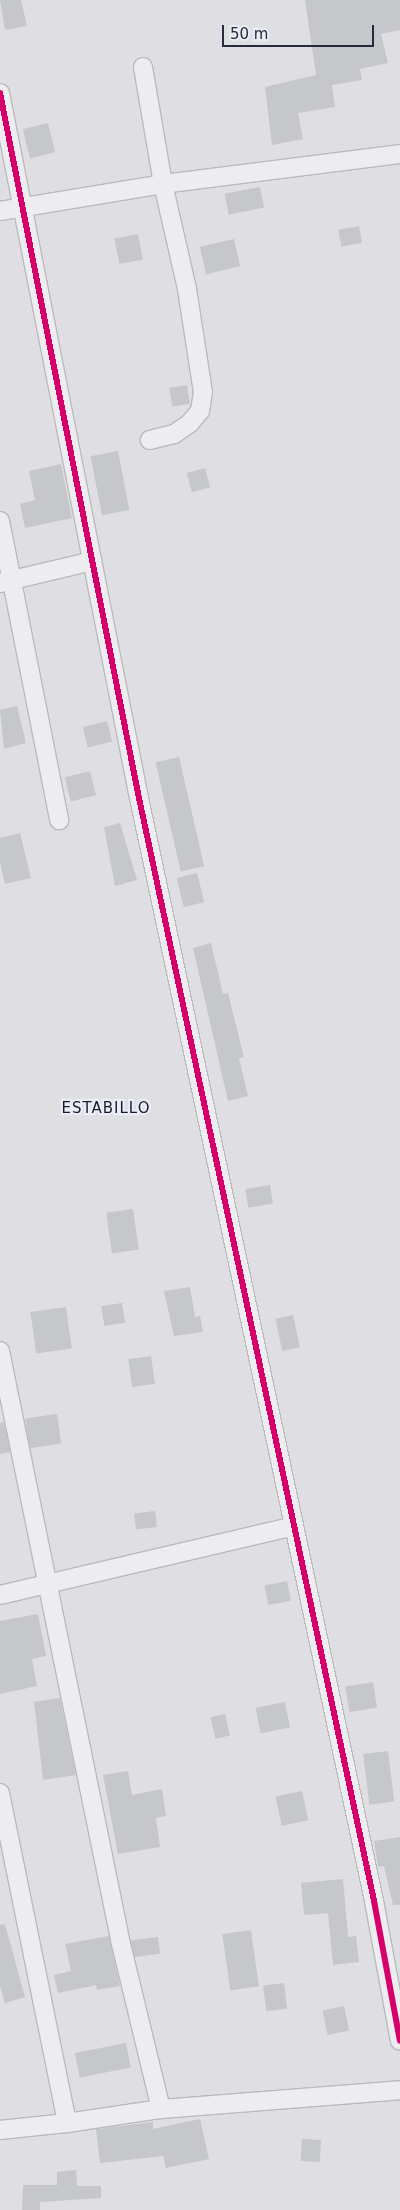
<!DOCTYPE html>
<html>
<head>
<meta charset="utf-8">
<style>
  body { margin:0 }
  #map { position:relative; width:400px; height:2210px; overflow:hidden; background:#dedee3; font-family:"DejaVu Sans",sans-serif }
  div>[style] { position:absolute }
  .building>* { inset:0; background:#c6c7cb; transform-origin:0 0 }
  .roads { filter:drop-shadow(1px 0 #b9babf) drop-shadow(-1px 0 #b9babf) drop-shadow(0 1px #b9babf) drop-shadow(0 -1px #b9babf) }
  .street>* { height:18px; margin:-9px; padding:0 9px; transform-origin:9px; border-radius:9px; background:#ededf0 }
  .cycleway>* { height:6px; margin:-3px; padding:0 3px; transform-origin:3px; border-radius:3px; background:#d6006c }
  span { translate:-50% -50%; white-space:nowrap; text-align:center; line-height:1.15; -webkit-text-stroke:4.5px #eaedf4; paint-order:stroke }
  .neighbourhood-label { font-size:15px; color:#181b2c; letter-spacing:1px }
  .scale { position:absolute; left:222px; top:25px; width:152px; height:22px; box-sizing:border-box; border:2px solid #252a3c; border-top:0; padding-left:6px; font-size:15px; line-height:18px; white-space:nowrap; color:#252a3c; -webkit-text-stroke:4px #eaedf4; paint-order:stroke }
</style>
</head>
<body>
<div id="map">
  <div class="building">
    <i style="clip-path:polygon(0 0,21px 0,27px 26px,5px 30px)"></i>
    <i style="clip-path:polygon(305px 0,400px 0,400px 30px,381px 34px,388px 63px,360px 69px,362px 80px,332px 85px,335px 107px,298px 113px,303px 139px,272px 145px,265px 87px,316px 75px)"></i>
    <i style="left:48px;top:123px;width:30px;height:26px;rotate:76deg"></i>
    <i style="left:260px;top:187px;width:21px;height:36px;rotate:79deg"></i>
    <i style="left:359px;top:226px;width:17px;height:21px;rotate:80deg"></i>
    <i style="left:138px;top:234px;width:26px;height:24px;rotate:79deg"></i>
    <i style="left:234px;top:239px;width:28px;height:35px;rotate:77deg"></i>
    <i style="left:187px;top:385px;width:19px;height:18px;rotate:81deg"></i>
    <i style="left:118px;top:451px;width:60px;height:28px;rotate:79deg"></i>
    <i style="clip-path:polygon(61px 464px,72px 518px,25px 528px,20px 504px,35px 500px,29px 471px)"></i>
    <i style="left:205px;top:468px;width:20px;height:19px;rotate:75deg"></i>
    <i style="clip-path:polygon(17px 706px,26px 743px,4px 749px,0 710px)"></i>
    <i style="left:107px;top:721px;width:21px;height:25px;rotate:76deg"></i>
    <i style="left:179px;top:757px;width:112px;height:24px;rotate:77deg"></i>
    <i style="left:90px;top:771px;width:25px;height:26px;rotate:76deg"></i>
    <i style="clip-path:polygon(120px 823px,137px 880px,115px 886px,104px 827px)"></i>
    <i style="clip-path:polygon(20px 833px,31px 878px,5px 884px,0 862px,0 838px)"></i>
    <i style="left:197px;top:873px;width:30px;height:21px;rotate:76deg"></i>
    <i style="clip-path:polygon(211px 943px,223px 994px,228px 993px,244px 1057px,239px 1058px,248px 1096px,228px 1101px,193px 948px)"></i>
    <i style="left:270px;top:1185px;width:19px;height:25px;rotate:81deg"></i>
    <i style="left:133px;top:1209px;width:41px;height:27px;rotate:82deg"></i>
    <i style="clip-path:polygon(190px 1287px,195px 1317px,200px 1316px,203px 1332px,174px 1336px,164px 1291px)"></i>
    <i style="left:122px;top:1303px;width:20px;height:21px;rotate:81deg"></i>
    <i style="left:66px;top:1307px;width:42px;height:36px;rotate:82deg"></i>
    <i style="left:293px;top:1315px;width:33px;height:18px;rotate:78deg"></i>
    <i style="left:151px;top:1356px;width:28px;height:23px;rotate:82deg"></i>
    <i style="left:57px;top:1414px;width:30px;height:32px;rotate:82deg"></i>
    <i style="clip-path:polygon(4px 1422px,10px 1452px,0 1454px,0 1423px)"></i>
    <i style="left:155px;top:1511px;width:16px;height:21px;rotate:83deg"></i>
    <i style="left:287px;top:1581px;width:20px;height:23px;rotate:79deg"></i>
    <i style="clip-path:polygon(38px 1614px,46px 1656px,32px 1659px,37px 1686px,0 1694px,0 1621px)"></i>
    <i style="left:373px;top:1682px;width:26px;height:28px;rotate:81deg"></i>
    <i style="clip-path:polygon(60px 1698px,76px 1775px,43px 1780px,34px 1702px)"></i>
    <i style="left:285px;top:1702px;width:26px;height:30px;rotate:79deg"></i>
    <i style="left:225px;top:1714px;width:22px;height:15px;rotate:77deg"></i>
    <i style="left:388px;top:1751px;width:51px;height:25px;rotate:83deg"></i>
    <i style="clip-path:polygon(128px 1771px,132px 1795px,162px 1789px,166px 1816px,156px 1818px,160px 1847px,118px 1854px,103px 1775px)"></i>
    <i style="left:302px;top:1791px;width:30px;height:27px;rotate:78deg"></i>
    <i style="clip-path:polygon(400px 1837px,400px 1905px,393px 1905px,384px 1866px,378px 1867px,374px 1841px)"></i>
    <i style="clip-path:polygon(343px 1879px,348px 1937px,356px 1936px,359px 1962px,333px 1965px,328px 1913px,304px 1915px,301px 1883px)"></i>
    <i style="clip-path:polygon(5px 1924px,25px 1997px,5px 2003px,0 1986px,0 1925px)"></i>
    <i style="left:251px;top:1930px;width:57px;height:29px;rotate:82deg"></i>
    <i style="clip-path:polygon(109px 1936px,120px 1986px,97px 1990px,96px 1985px,58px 1993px,54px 1975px,71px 1971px,65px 1944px)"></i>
    <i style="left:158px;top:1937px;width:17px;height:27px;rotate:83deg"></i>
    <i style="left:284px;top:1983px;width:26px;height:21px;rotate:83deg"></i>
    <i style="left:344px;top:2006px;width:25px;height:22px;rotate:78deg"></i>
    <i style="left:126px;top:2043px;width:25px;height:52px;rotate:79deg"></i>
    <i style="clip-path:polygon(200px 2119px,209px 2159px,166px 2168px,163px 2156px,100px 2163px,96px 2129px,153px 2122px,153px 2129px)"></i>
    <i style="left:302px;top:2139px;width:19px;height:22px;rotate:3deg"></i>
    <i style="clip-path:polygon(76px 2170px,77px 2186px,101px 2186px,101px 2198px,40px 2202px,40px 2210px,22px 2210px,23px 2185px,57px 2185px,57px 2172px)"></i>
  </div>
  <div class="roads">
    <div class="street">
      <i style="left:143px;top:67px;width:119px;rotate:80.3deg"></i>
      <i style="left:163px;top:184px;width:108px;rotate:77.1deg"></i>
      <i style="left:187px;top:289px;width:104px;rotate:81.2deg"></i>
      <i style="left:203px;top:392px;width:19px;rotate:99deg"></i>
      <i style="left:200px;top:411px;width:16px;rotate:130deg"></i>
      <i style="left:190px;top:423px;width:19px;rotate:145deg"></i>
      <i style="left:174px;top:434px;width:25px;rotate:166deg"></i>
      <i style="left:0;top:93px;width:719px;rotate:78.85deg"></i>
      <i style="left:139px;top:798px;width:1128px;rotate:77.97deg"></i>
      <i style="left:374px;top:1901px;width:142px;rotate:79.5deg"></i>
      <i style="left:0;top:211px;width:165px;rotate:-9.4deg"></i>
      <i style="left:163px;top:184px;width:239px;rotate:-7.2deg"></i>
      <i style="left:0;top:521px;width:305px;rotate:78.8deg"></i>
      <i style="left:0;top:583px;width:95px;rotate:-13.4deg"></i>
      <i style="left:0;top:1351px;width:605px;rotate:78.47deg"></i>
      <i style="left:121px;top:1944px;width:170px;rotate:76.4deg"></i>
      <i style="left:0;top:1595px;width:299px;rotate:-13.2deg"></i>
      <i style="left:0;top:1793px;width:337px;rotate:78.5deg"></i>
      <i style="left:0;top:2130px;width:67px;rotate:-6deg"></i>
      <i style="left:67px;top:2123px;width:95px;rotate:-8.5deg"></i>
      <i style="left:161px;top:2109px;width:240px;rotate:-4.5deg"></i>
    </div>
  </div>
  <div class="cycleway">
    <i style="left:0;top:93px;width:719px;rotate:78.85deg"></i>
    <i style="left:139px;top:798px;width:1128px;rotate:77.97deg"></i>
    <i style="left:374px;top:1901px;width:142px;rotate:79.5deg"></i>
  </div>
  <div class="neighbourhood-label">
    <span style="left:106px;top:1109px">ESTABILLO</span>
  </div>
  <div class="scale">50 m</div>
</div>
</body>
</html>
